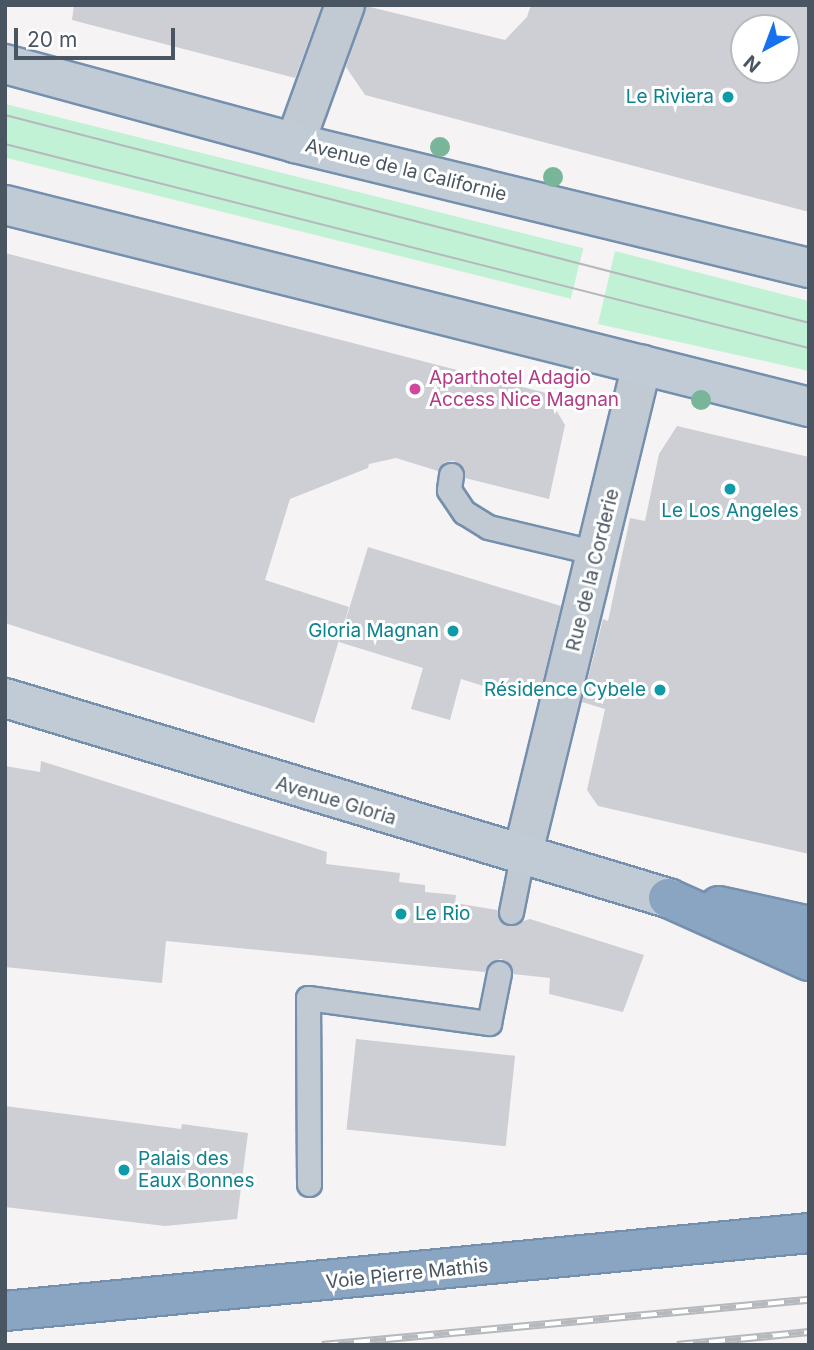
<!DOCTYPE html>
<html>
<head>
<meta charset="utf-8">
<style>
  body { margin:0 }
  #map { position:relative; width:814px; height:1350px; overflow:hidden; background:#f5f3f3; font-family:Inter,sans-serif }
  div>[style] { position:absolute }
  .green>* { inset:0; background:#c2f2d5; transform-origin:0 0 }
  .building>* { inset:0; background:#cdcfd5; transform-origin:0 0 }
  .roads { filter:drop-shadow(2px 0 #758fae) drop-shadow(-2px 0 #758fae) drop-shadow(0 2px #758fae) drop-shadow(0 -2px #758fae) }
  .lane>* { height:23px; margin:-11.5px; padding:0 11.5px; transform-origin:11.5px; border-radius:11.5px; background:#c1cad2 }
  .street>* { height:38px; margin:-19px; padding:0 19px; transform-origin:19px; border-radius:19px; background:#c1cad2 }
  .secondary>* { height:38px; margin:-19px; padding:0 19px; transform-origin:19px; border-radius:19px; background:#c0cbd6 }
  .highway>* { height:38px; margin:-19px; padding:0 19px; transform-origin:19px; border-radius:19px; background:#8aa5c2 }
  .tram>* { height:2px; margin:-1px; padding:0 1px; transform-origin:1px; border-radius:1px; background:#b5b8bd }
  .rail>* { height:8px; margin-top:-4px; transform-origin:0; background:repeating-linear-gradient(90deg,#fff 0 16px,#b5b8bd 0 32px); box-sizing:border-box; border-block:2px solid #b5b8bd }
  .trees>* { width:20px; height:20px; margin:-10px; border-radius:50%; background:#79b598 }
  .dots>* { width:19px; height:19px; translate:-50% -50%; box-sizing:border-box; border:4px solid #fff; border-radius:50% }
  span { translate:-50% -50%; white-space:nowrap; text-align:center; line-height:1.15; -webkit-text-stroke:6px #fff; paint-order:stroke }
  .culture-label { font-size:19px; color:#0d838f }
  .right { translate:-100% -50%; text-align:right }
  .left { translate:0 -50%; text-align:left }
  .street-label { font-size:19px; color:#495661 }
  .hotel-label { font-size:19px; color:#b23c85 }
  .frame { position:absolute; inset:0; border:7px solid #495661; pointer-events:none }
  .north { position:absolute; left:730px; top:14px; width:70px; height:70px; box-sizing:border-box; background:#fff; border:2px solid #b6bbc0; border-radius:50%; rotate:221deg; font-size:19px; font-weight:700; line-height:28px; text-align:center; color:#495661 }
  .north::after { content:''; display:block; margin:auto; width:24px; height:32px; background:#1571ed; clip-path:polygon(50% 0,100% 100%,50% 72%,0 100%) }
  .scale { position:absolute; left:14px; top:28px; width:161px; height:32px; box-sizing:border-box; border:4px solid #495661; border-top:0; padding-left:9px; font-size:21px; line-height:24px; white-space:nowrap; color:#495661; -webkit-text-stroke:5px #fff; paint-order:stroke }
</style>
</head>
<body>
<div id="map">
  <div class="green">
    <i style="left:5px;top:104px;width:596px;height:52px;rotate:14deg"></i>
    <i style="clip-path:polygon(615px 251px,809px 301px,809px 371px,598px 324px)"></i>
  </div>
  <div class="building">
    <i style="clip-path:polygon(74px 5px,322px 5px,295px 78px,72px 20px)"></i>
    <i style="clip-path:polygon(evenodd,531px 5px,809px 5px,809px 212px,365px 95px,346px 67px,366px 6px,505px 40px,527px 17px,531px 5px,744px 28px,786px 28px,786px 70px,744px 70px,744px 28px)"></i>
    <i style="clip-path:polygon(5px 253px,546px 393px,565px 425px,549px 499px,465px 478px,464px 469px,454px 461px,445px 462px,438px 471px,396px 458px,369px 464px,368px 468px,290px 499px,265px 580px,349px 607px,314px 723px,5px 623px)"></i>
    <i style="clip-path:polygon(677px 426px,809px 457px,809px 854px,598px 806px,587px 790px,605px 709px,582px 702px,603px 619px,608px 621px,630px 518px,645px 521px,659px 454px)"></i>
    <i style="clip-path:polygon(368px 547px,561px 606px,541px 688px,520px 682px,516px 696px,461px 679px,450px 720px,411px 709px,423px 668px,339px 642px)"></i>
    <i style="clip-path:polygon(41px 761px,327px 852px,326px 864px,400px 873px,399px 882px,425px 885px,425px 892px,456px 895px,455px 903px,497px 910px,508px 926px,530px 919px,644px 955px,623px 1012px,549px 994px,550px 978px,513px 974px,509px 963px,501px 959px,489px 963px,485px 972px,166px 941px,162px 983px,5px 967px,5px 766px,40px 772px)"></i>
    <i style="left:356px;top:1039px;width:160px;height:91px;rotate:6deg"></i>
    <i style="clip-path:polygon(5px 1106px,181px 1129px,182px 1124px,248px 1133px,237px 1219px,165px 1226px,5px 1207px)"></i>
  </div>
  <div class="roads">
    <div class="lane">
      <i style="left:451px;top:475px;width:15px;rotate:98deg"></i>
      <i style="left:449px;top:490px;width:27px;rotate:56deg"></i>
      <i style="left:464px;top:512px;width:28px;rotate:32deg"></i>
      <i style="left:488px;top:527px;width:112px;rotate:13.4deg"></i>
      <i style="left:511px;top:912px;width:56px;rotate:-78.7deg"></i>
      <i style="left:309px;top:1184px;width:186px;rotate:-90.3deg"></i>
      <i style="left:308px;top:998px;width:183px;rotate:7.9deg"></i>
      <i style="left:489px;top:1023px;width:51px;rotate:-78.7deg"></i>
    </div>
    <div class="street">
      <i style="left:295px;top:143px;width:147px;rotate:-70.1deg"></i>
      <i style="left:522px;top:857px;width:507px;rotate:-76.32deg"></i>
    </div>
    <div class="secondary">
      <i style="left:5px;top:64px;width:301px;rotate:15.2deg"></i>
      <i style="left:295px;top:143px;width:529px;rotate:13.67deg"></i>
      <i style="left:5px;top:205px;width:829px;rotate:14.1deg"></i>
      <i style="left:5px;top:698px;width:693px;rotate:16.79deg"></i>
    </div>
    <div class="highway">
      <i style="left:668px;top:898px;width:154px;rotate:24.1deg"></i>
      <i style="left:719px;top:906px;width:92px;rotate:12.5deg"></i>
      <i style="left:5px;top:1311px;width:808px;rotate:-5.54deg"></i>
    </div>
  </div>
  <div class="tram">
    <i style="left:5px;top:115px;width:830px;rotate:14.5deg"></i>
    <i style="left:5px;top:144px;width:829px;rotate:14.24deg"></i>
  </div>
  <div class="rail">
    <i style="left:322px;top:1345px;width:489px;rotate:-5.3deg"></i>
    <i style="left:677px;top:1345px;width:133px;rotate:-5.6deg"></i>
  </div>
  <div class="trees">
    <i style="left:440px;top:147px"></i>
    <i style="left:553px;top:177px"></i>
    <i style="left:701px;top:400px"></i>
  </div>
  <div class="dots">
    <i style="left:728px;top:97px;background:#0f9aa8"></i>
    <i style="left:415px;top:389px;background:#d1479c"></i>
    <i style="left:730px;top:489px;background:#0f9aa8"></i>
    <i style="left:453px;top:631px;background:#0f9aa8"></i>
    <i style="left:660px;top:690px;background:#0f9aa8"></i>
    <i style="left:401px;top:914px;background:#0f9aa8"></i>
    <i style="left:124px;top:1170px;background:#0f9aa8"></i>
  </div>
  <div class="culture-label">
    <span class="right" style="left:714px;top:97px">Le Riviera</span>
    <span style="left:730px;top:511px">Le Los Angeles</span>
    <span class="right" style="left:439px;top:631px">Gloria Magnan</span>
    <span class="right" style="left:646px;top:690px">Résidence Cybele</span>
    <span class="left" style="left:415px;top:914px">Le Rio</span>
    <span class="left" style="left:138px;top:1170px">Palais des<br>Eaux Bonnes</span>
  </div>
  <div class="street-label">
    <span style="left:406px;top:170px;rotate:14deg">Avenue de la Californie</span>
    <span style="left:593px;top:570px;rotate:-76deg">Rue de la Corderie</span>
    <span style="left:336px;top:801px;rotate:17deg">Avenue Gloria</span>
    <span style="left:407px;top:1274px;rotate:-6deg">Voie Pierre Mathis</span>
  </div>
  <div class="hotel-label">
    <span class="left" style="left:429px;top:389px">Aparthotel Adagio<br>Access Nice Magnan</span>
  </div>
  <div class="frame"></div>
  <div class="north">N</div>
  <div class="scale">20 m</div>
</div>
</body>
</html>
